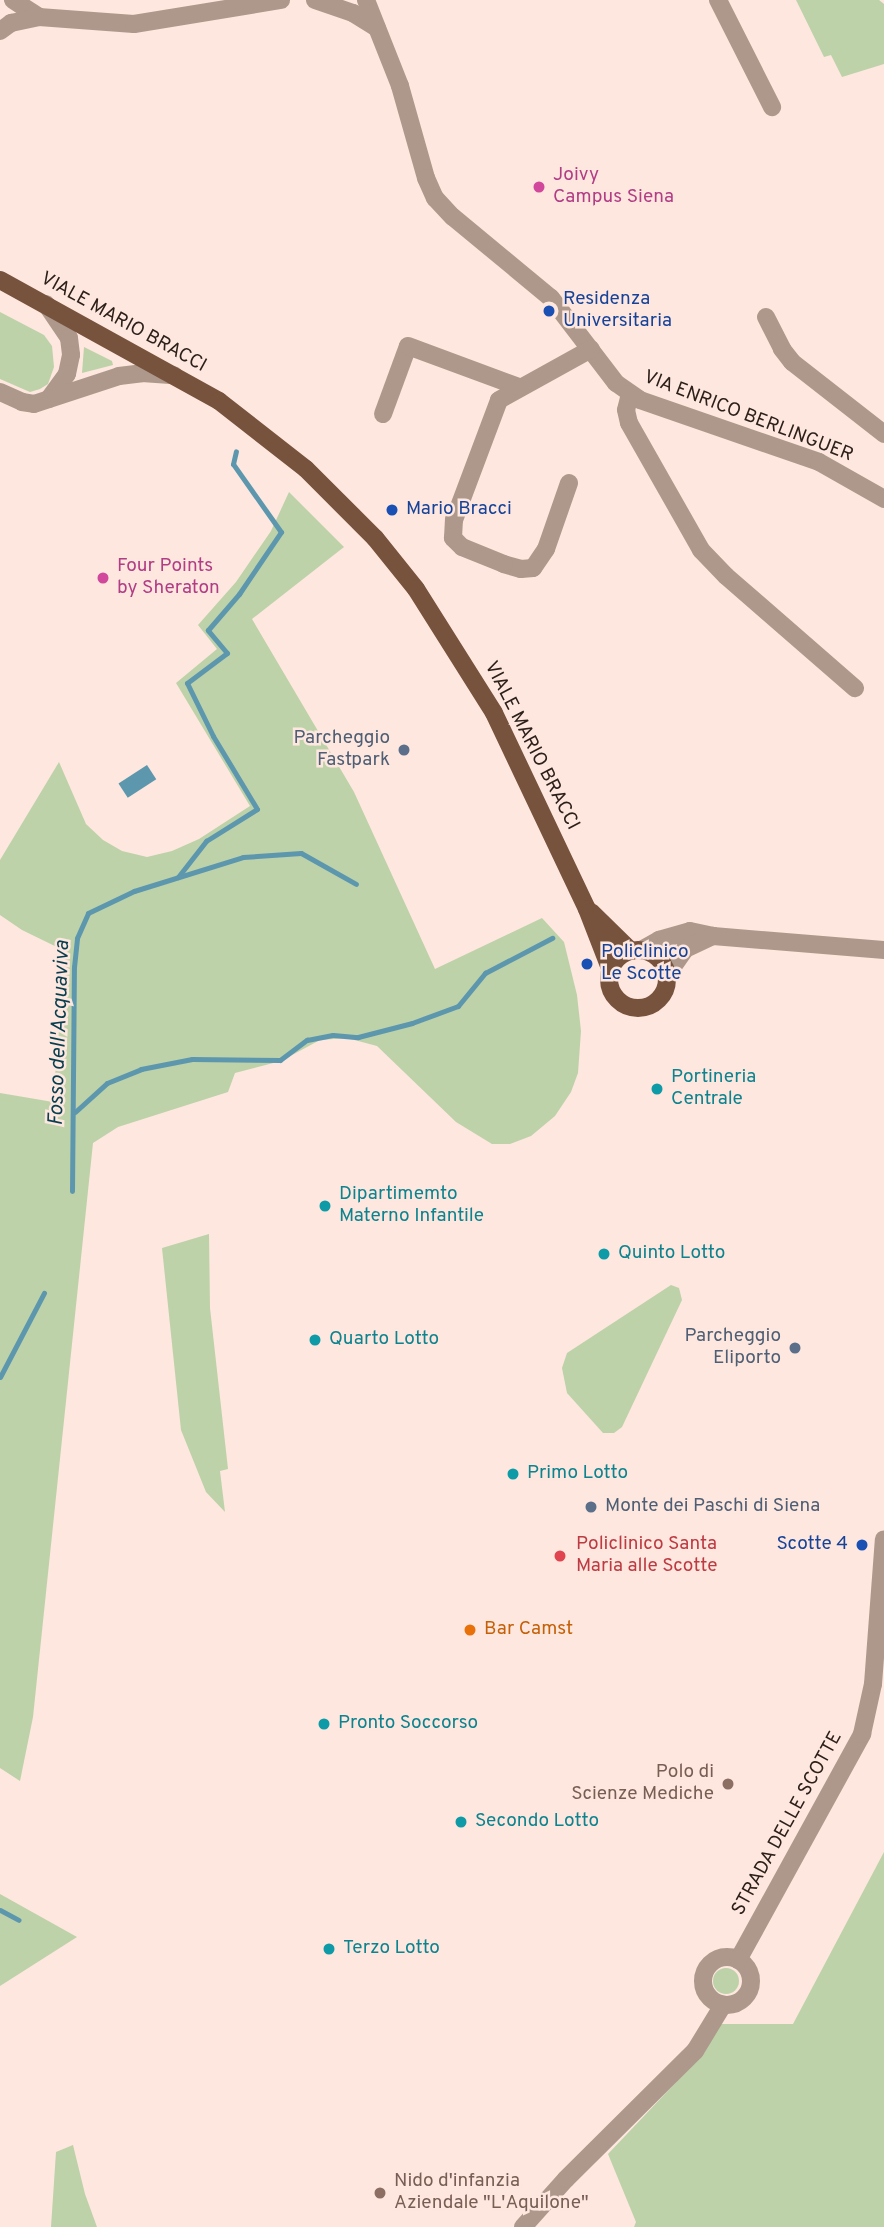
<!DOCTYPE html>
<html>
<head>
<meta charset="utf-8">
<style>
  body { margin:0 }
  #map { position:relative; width:884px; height:2227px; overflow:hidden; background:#fde7de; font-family:Overpass,sans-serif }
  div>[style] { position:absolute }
  .green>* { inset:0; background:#bdd2a9 }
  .round { border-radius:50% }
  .water>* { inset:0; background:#5d97ae; transform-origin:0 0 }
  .stream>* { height:5px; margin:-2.5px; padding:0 2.5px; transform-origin:2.5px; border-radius:2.5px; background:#5d97ae }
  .minor>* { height:18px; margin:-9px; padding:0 9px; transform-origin:9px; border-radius:9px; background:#ad988b }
  .minor>.ring { margin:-9px; padding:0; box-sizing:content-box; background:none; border:18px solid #ad988b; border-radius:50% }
  .major>* { height:18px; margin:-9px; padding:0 9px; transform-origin:9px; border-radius:9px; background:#77523d }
  .major>.ring { margin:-9px; padding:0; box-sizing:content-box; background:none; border:18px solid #77523d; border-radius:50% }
  .dots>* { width:19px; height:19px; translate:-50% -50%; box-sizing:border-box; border:4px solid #fde7de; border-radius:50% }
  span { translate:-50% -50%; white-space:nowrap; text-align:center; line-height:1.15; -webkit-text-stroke:5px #fde7de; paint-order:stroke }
  .hotel-label { font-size:19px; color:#b23c85 }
  .left { translate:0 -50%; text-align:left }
  .transit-label { font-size:19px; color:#164399 }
  .right { translate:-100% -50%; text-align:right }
  .street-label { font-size:19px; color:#2d201a }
  .service-label { font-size:19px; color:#4e5e75 }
  .culture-label { font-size:19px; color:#0d838f }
  .health-label { font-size:19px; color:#be3a42 }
  .food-label { font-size:19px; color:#c56008 }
  .education-label { font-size:19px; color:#785e54 }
  .water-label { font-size:21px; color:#083e4f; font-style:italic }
</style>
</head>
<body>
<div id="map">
  <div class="green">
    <i style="clip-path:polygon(796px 0,879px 0,884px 4px,884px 64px,842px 77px,831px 55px,824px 57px)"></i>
    <i style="clip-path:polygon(0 312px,44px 335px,52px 346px,54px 367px,48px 384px,40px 389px,30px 392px,0 379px)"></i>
    <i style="clip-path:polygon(84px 347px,112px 361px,113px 365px,82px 373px)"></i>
    <i style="clip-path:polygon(289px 492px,344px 547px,252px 619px,354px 792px,435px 969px,542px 918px,564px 942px,577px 995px,581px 1031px,578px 1073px,571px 1092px,555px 1116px,531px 1136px,510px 1144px,492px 1144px,456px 1122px,377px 1046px,347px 1038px,320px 1040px,281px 1061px,235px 1073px,228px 1092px,118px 1127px,93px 1143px,33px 1717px,20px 1781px,0 1768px,0 1093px,53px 1102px,65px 951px,22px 930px,0 915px,0 860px,59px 762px,86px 824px,103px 840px,122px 851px,147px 857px,172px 851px,199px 839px,250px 806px,176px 683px,217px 649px,198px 625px,236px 582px,271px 531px)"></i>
    <i style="clip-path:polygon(209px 1234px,210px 1308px,228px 1469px,220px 1471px,225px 1512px,206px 1492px,181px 1430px,162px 1248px)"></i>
    <i style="clip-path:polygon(671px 1285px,679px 1288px,682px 1300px,622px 1427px,614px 1433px,603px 1433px,567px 1393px,562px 1368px,567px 1353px)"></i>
    <i style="clip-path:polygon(884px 1852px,884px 2227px,634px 2227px,636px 2222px,608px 2154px,700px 2057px,721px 2024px,793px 2024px)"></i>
    <i style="clip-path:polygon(0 1894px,77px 1937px,0 1986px)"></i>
    <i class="round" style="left:713px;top:1968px;width:26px;height:26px"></i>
    <i style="clip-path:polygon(73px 2145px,85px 2194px,97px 2227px,51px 2227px,56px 2152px)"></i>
  </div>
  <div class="water">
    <i style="left:147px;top:765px;width:17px;height:34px;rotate:57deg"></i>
  </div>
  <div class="stream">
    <i style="left:178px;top:877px;width:46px;rotate:-52.1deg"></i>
    <i style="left:206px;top:841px;width:60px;rotate:-32.1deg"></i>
    <i style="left:257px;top:809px;width:85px;rotate:-121.1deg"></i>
    <i style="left:213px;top:736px;width:59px;rotate:-116.1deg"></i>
    <i style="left:187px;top:683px;width:50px;rotate:-36.9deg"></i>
    <i style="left:227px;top:653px;width:30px;rotate:-130deg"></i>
    <i style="left:208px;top:630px;width:48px;rotate:-49.3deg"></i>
    <i style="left:239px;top:594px;width:75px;rotate:-55.9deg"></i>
    <i style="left:281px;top:532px;width:83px;rotate:-125.2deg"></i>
    <i style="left:233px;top:464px;width:13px;rotate:-77deg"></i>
    <i style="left:75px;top:1112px;width:43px;rotate:-42.2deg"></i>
    <i style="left:107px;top:1083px;width:37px;rotate:-22deg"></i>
    <i style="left:141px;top:1069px;width:52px;rotate:-11.1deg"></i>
    <i style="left:192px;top:1059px;width:88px;rotate:0.7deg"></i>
    <i style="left:280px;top:1060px;width:34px;rotate:-37deg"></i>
    <i style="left:307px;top:1040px;width:26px;rotate:-11deg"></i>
    <i style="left:333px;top:1035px;width:25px;rotate:5deg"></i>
    <i style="left:358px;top:1037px;width:56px;rotate:-14.5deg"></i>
    <i style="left:412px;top:1023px;width:49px;rotate:-20.3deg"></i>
    <i style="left:458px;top:1006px;width:43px;rotate:-50.7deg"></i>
    <i style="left:485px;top:973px;width:76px;rotate:-27.6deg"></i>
    <i style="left:72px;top:1191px;width:224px;rotate:-89.5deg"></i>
    <i style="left:74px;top:967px;width:29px;rotate:-84deg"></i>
    <i style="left:77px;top:938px;width:27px;rotate:-66deg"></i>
    <i style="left:88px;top:913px;width:51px;rotate:-25.6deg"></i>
    <i style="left:134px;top:891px;width:114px;rotate:-17.3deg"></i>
    <i style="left:243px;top:857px;width:58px;rotate:-3.9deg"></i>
    <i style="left:301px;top:853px;width:63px;rotate:29.4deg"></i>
    <i style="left:0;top:1377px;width:95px;rotate:-62.4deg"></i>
    <i style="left:0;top:1910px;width:21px;rotate:28deg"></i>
  </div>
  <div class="minor">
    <i style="left:13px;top:0;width:31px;rotate:33deg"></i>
    <i style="left:315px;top:0;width:40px;rotate:18.9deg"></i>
    <i style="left:353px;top:13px;width:28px;rotate:32deg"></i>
    <i style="left:366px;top:0;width:92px;rotate:68.4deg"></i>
    <i style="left:400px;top:86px;width:96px;rotate:74.2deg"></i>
    <i style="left:426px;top:178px;width:22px;rotate:66deg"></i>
    <i style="left:435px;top:198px;width:26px;rotate:47deg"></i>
    <i style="left:453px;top:217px;width:127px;rotate:39.6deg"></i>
    <i style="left:551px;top:298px;width:107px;rotate:52.6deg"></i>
    <i style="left:616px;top:383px;width:29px;rotate:35deg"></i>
    <i style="left:640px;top:400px;width:189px;rotate:19.1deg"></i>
    <i style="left:819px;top:462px;width:75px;rotate:29.6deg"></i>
    <i style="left:718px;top:0;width:120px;rotate:63.2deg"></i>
    <i style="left:0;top:31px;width:14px;rotate:-36deg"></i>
    <i style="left:11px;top:23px;width:29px;rotate:-12deg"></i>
    <i style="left:39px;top:17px;width:95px;rotate:4.2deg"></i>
    <i style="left:134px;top:24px;width:149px;rotate:-9.3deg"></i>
    <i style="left:46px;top:304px;width:41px;rotate:55.9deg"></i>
    <i style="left:69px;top:338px;width:17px;rotate:83deg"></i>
    <i style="left:71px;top:355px;width:19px;rotate:102deg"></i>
    <i style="left:67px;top:374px;width:31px;rotate:126deg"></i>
    <i style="left:766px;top:317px;width:36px;rotate:63deg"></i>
    <i style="left:782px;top:349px;width:16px;rotate:52deg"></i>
    <i style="left:792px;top:362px;width:117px;rotate:38deg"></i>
    <i style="left:0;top:392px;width:24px;rotate:24deg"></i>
    <i style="left:22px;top:402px;width:12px;rotate:9deg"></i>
    <i style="left:34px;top:404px;width:89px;rotate:-18.2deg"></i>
    <i style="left:119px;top:376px;width:23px;rotate:-7deg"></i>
    <i style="left:142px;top:373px;width:32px;rotate:4deg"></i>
    <i style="left:630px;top:394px;width:16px;rotate:104deg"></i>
    <i style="left:626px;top:410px;width:13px;rotate:77deg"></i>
    <i style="left:629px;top:423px;width:146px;rotate:60.4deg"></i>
    <i style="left:701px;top:550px;width:36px;rotate:46deg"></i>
    <i style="left:726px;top:576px;width:171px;rotate:41deg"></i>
    <i style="left:383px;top:414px;width:72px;rotate:-69.8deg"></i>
    <i style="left:408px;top:346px;width:118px;rotate:20.3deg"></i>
    <i style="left:569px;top:483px;width:70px;rotate:109.2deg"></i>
    <i style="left:546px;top:549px;width:23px;rotate:124deg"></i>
    <i style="left:533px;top:568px;width:12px;rotate:175deg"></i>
    <i style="left:521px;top:569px;width:18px;rotate:-164deg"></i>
    <i style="left:504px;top:564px;width:45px;rotate:-158deg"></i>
    <i style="left:462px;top:547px;width:13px;rotate:-135deg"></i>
    <i style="left:453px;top:538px;width:18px;rotate:-87deg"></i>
    <i style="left:454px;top:520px;width:128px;rotate:-69.4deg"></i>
    <i style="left:499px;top:400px;width:105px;rotate:-29deg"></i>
    <i style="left:641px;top:950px;width:21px;rotate:-29deg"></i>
    <i style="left:659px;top:940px;width:32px;rotate:-16deg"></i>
    <i style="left:690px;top:931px;width:24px;rotate:12deg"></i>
    <i style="left:713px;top:936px;width:172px;rotate:4.7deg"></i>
    <i style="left:667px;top:975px;width:32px;rotate:-55deg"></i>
    <i style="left:685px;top:949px;width:31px;rotate:-25deg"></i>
    <i class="ring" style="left:703px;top:1957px;width:30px;height:30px"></i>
    <i style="left:738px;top:1960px;width:258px;rotate:-61.2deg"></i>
    <i style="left:862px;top:1734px;width:51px;rotate:-77.6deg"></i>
    <i style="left:873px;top:1684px;width:145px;rotate:-85.7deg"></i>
    <i style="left:523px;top:2227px;width:64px;rotate:-48.1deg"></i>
    <i style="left:566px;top:2179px;width:182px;rotate:-44.8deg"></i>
    <i style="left:695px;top:2051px;width:54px;rotate:-58.7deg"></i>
  </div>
  <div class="major">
    <i style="left:0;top:280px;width:250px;rotate:28.9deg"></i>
    <i style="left:219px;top:401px;width:110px;rotate:38deg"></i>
    <i style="left:306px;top:469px;width:98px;rotate:45deg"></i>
    <i style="left:375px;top:538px;width:65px;rotate:51.2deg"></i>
    <i style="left:416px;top:589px;width:146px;rotate:57.8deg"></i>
    <i style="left:494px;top:713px;width:217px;rotate:64.6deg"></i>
    <i style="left:587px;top:909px;width:66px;rotate:68.8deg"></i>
    <i style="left:591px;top:912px;width:56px;rotate:44.3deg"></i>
    <i class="ring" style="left:609px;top:950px;width:40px;height:40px"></i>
  </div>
  <div class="dots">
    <i style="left:539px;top:187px;background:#d1479c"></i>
    <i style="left:549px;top:311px;background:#1a4fb4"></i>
    <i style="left:392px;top:510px;background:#1a4fb4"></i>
    <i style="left:103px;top:578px;background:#d1479c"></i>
    <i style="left:404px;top:750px;background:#5c6f8a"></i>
    <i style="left:587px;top:964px;background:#1a4fb4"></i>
    <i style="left:657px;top:1089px;background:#0f9aa8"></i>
    <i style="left:325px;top:1206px;background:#0f9aa8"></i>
    <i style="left:604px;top:1254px;background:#0f9aa8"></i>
    <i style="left:315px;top:1340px;background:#0f9aa8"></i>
    <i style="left:795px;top:1348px;background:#5c6f8a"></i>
    <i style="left:513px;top:1474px;background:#0f9aa8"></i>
    <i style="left:591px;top:1507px;background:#5c6f8a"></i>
    <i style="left:862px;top:1545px;background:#1a4fb4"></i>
    <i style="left:560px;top:1556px;background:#e0444e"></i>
    <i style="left:470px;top:1630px;background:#e8710a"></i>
    <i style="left:324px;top:1724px;background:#0f9aa8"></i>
    <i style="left:728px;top:1784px;background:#8d6e63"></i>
    <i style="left:461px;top:1822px;background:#0f9aa8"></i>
    <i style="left:329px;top:1949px;background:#0f9aa8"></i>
    <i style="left:380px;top:2193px;background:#8d6e63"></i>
  </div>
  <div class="hotel-label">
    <span class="left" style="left:553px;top:187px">Joivy<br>Campus Siena</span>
    <span class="left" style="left:117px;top:578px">Four Points<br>by Sheraton</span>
  </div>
  <div class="transit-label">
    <span class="left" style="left:563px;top:311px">Residenza<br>Universitaria</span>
    <span class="left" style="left:406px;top:510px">Mario Bracci</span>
    <span class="left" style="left:601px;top:964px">Policlinico<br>Le Scotte</span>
    <span class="right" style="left:848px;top:1545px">Scotte 4</span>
  </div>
  <div class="street-label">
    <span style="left:123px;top:323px;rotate:29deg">VIALE MARIO BRACCI</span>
    <span style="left:748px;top:417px;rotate:21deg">VIA ENRICO BERLINGUER</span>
    <span style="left:531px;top:746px;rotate:63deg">VIALE MARIO BRACCI</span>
    <span style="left:788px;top:1824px;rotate:-61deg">STRADA DELLE SCOTTE</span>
  </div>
  <div class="service-label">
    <span class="right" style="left:390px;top:750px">Parcheggio<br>Fastpark</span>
    <span class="right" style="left:781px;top:1348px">Parcheggio<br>Eliporto</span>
    <span class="left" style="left:605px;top:1507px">Monte dei Paschi di Siena</span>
  </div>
  <div class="culture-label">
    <span class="left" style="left:671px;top:1089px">Portineria<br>Centrale</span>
    <span class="left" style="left:339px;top:1206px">Dipartimemto<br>Materno Infantile</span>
    <span class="left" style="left:618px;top:1254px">Quinto Lotto</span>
    <span class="left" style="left:329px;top:1340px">Quarto Lotto</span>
    <span class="left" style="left:527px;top:1474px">Primo Lotto</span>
    <span class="left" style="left:338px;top:1724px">Pronto Soccorso</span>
    <span class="left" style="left:475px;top:1822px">Secondo Lotto</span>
    <span class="left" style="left:343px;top:1949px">Terzo Lotto</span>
  </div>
  <div class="health-label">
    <span class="left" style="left:576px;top:1556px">Policlinico Santa<br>Maria alle Scotte</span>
  </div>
  <div class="food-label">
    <span class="left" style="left:484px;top:1630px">Bar Camst</span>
  </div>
  <div class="education-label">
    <span class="right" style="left:714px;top:1784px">Polo di<br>Scienze Mediche</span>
    <span class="left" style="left:394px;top:2193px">Nido d'infanzia<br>Aziendale "L'Aquilone"</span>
  </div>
  <div class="water-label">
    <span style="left:60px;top:1033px;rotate:-88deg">Fosso dell'Acquaviva</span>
  </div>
</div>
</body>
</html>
